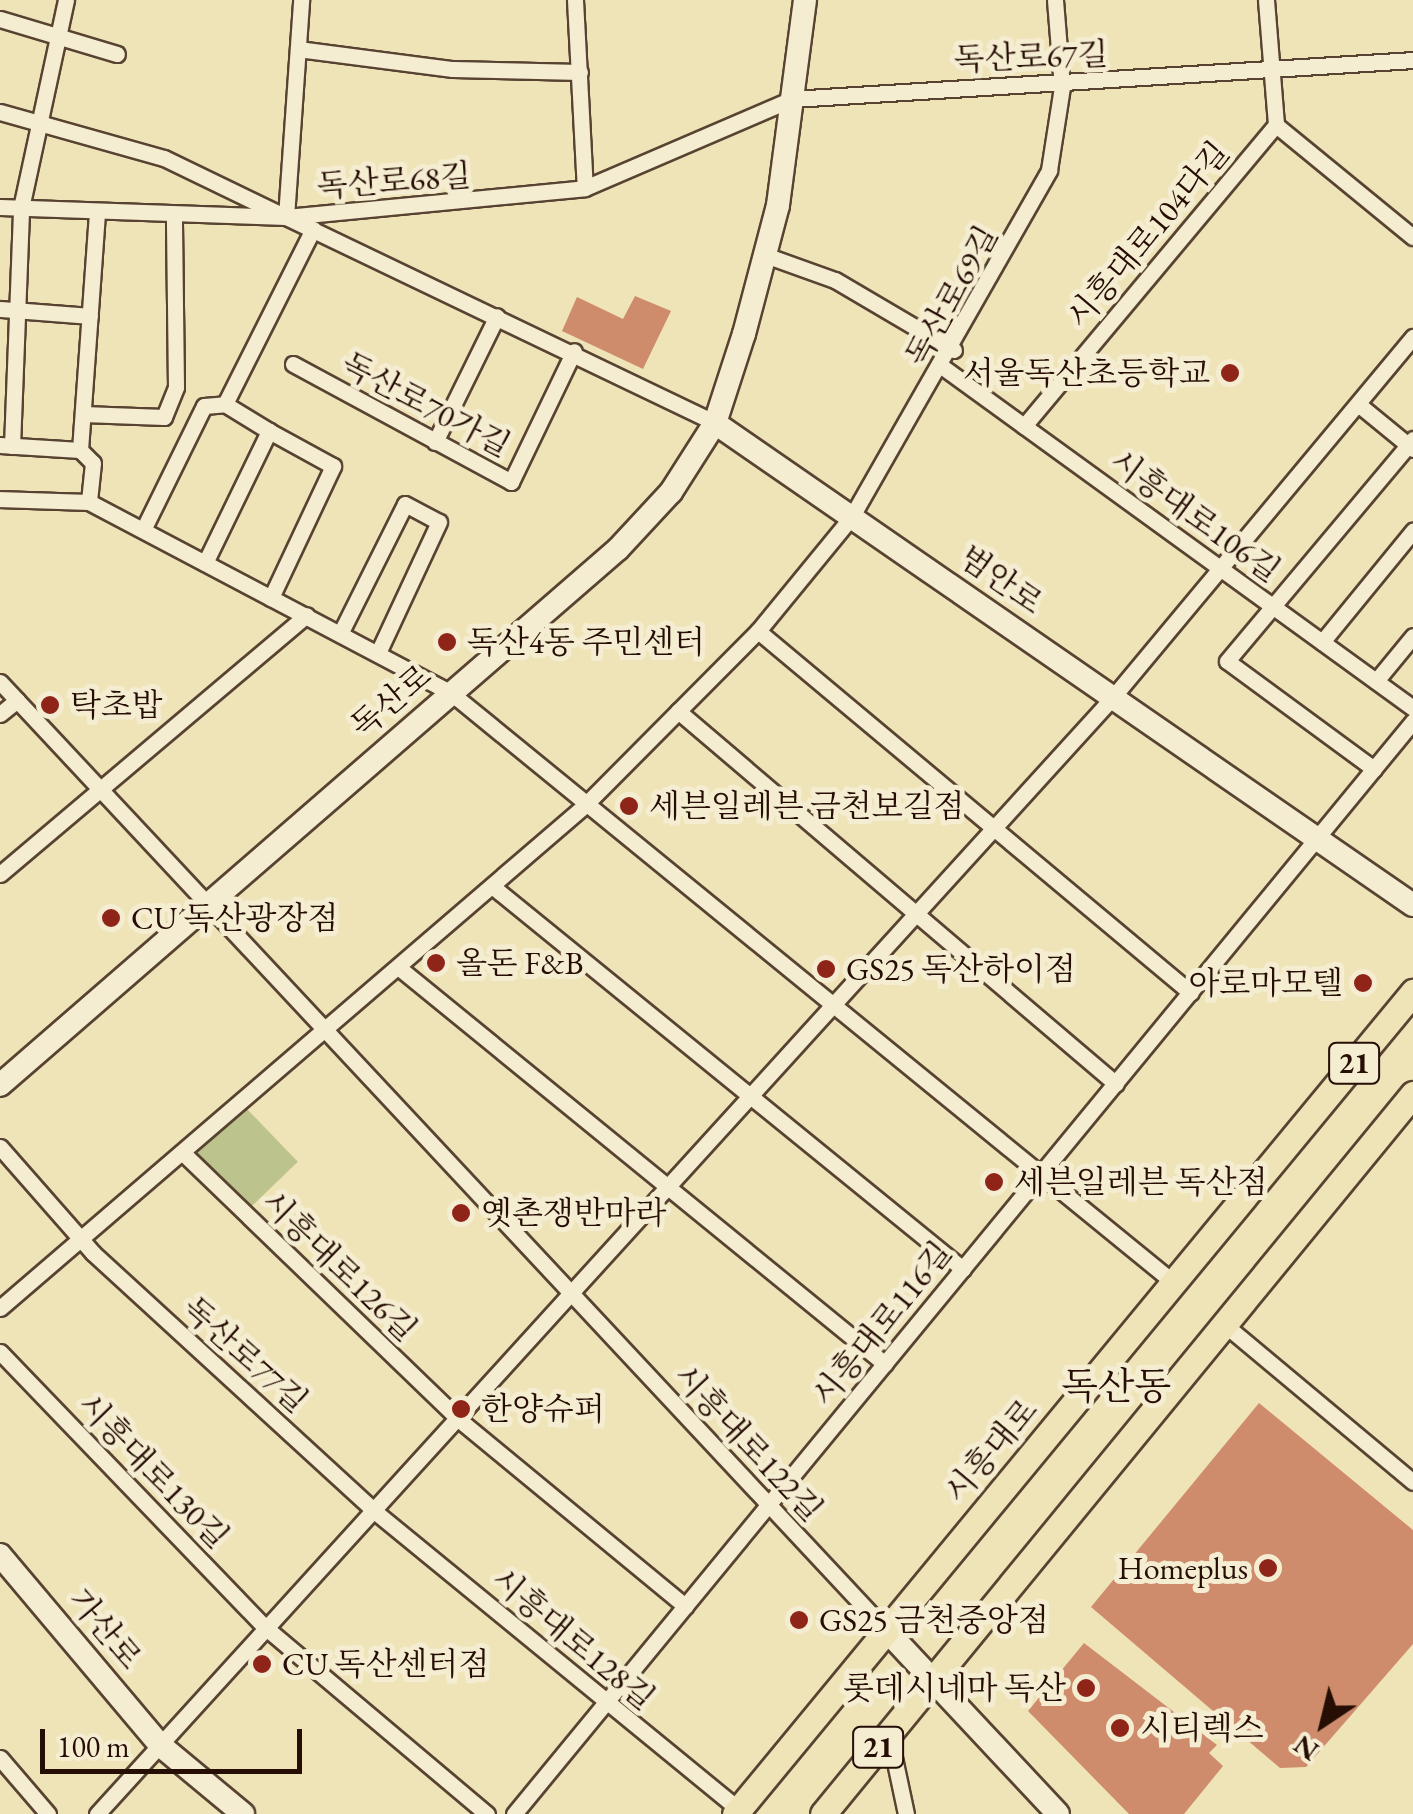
<!DOCTYPE html>
<html>
<head>
<meta charset="utf-8">
<style>
  body { margin:0 }
  #map { position:relative; width:1413px; height:1814px; overflow:hidden; background:#efe3b8; font-family:"EB Garamond","Noto Serif KR",serif }
  div>[style] { position:absolute }
  .green>* { inset:0; background:#bdc38c; transform-origin:0 0 }
  .building>* { inset:0; background:#cf8c6c }
  .roads { filter:drop-shadow(2px 0 #584332) drop-shadow(-2px 0 #584332) drop-shadow(0 2px #584332) drop-shadow(0 -2px #584332) }
  .street>* { height:15px; margin:-7.5px; padding:0 7.5px; transform-origin:7.5px; border-radius:7.5px; background:#f5edd1 }
  .secondary>* { height:22px; margin:-11px; padding:0 11px; transform-origin:11px; border-radius:11px; background:#f5edd1 }
  .primary>* { height:25px; margin:-12.5px; padding:0 12.5px; transform-origin:12.5px; border-radius:12.5px; background:#efe3b8 }
  .dots>* { width:28px; height:28px; translate:-50% -50%; box-sizing:border-box; border:5px solid #f5edd1; border-radius:50% }
  span { translate:-50% -50%; white-space:nowrap; text-align:center; line-height:1.15; -webkit-text-stroke:10px #f5edd1; paint-order:stroke }
  .shield-label span { padding:2px 8px; background:#f5edd1; border:2px solid; border-radius:8px; -webkit-text-stroke-width:0 }
  .shield-label { font-size:30px; color:#260e05; font-weight:700 }
  .street-label { font-size:32px; color:#260e05 }
  .poi-label { font-size:32px; color:#260e05 }
  .right { translate:-100% -50%; text-align:right }
  .left { translate:0 -50%; text-align:left }
  .quarter-label { font-size:38px; color:#260e05 }
  .north { position:absolute; left:1273px; top:1674px; width:100px; height:100px; -webkit-text-stroke:8px #f5edd1; paint-order:stroke; rotate:215deg; font-size:28px; font-weight:700; line-height:40px; text-align:center; color:#260e05 }
  .north::after { content:''; display:block; margin:auto; width:35px; height:45px; background:#260e05; clip-path:polygon(50% 0,100% 100%,50% 72%,0 100%) }
  .scale { position:absolute; left:40px; top:1729px; width:262px; height:45px; box-sizing:border-box; border:5px solid #260e05; border-top:0; padding-left:12px; font-size:30px; line-height:35px; white-space:nowrap; color:#260e05; -webkit-text-stroke:8px #f5edd1; paint-order:stroke }
</style>
</head>
<body>
<div id="map">
  <div class="green">
    <i style="left:245px;top:1107px;width:76px;height:69px;rotate:46deg"></i>
  </div>
  <div class="building">
    <i style="clip-path:polygon(635px 296px,671px 311px,643px 369px,562px 331px,577px 297px,623px 319px)"></i>
    <i style="clip-path:polygon(1259px 1403px,1413px 1530px,1413px 1644px,1306px 1767px,1280px 1768px,1091px 1607px)"></i>
    <i style="clip-path:polygon(1084px 1643px,1217px 1745px,1209px 1753px,1223px 1766px,1184px 1814px,1129px 1814px,1028px 1711px)"></i>
  </div>
  <div class="roads">
    <div class="street">
      <i style="left:575px;top:0;width:188px;rotate:87deg"></i>
      <i style="left:1266px;top:0;width:125px;rotate:85.4deg"></i>
      <i style="left:1276px;top:125px;width:177px;rotate:39.3deg"></i>
      <i style="left:0;top:19px;width:122px;rotate:16.7deg"></i>
      <i style="left:298px;top:49px;width:156px;rotate:7.4deg"></i>
      <i style="left:453px;top:69px;width:127px;rotate:1.4deg"></i>
      <i style="left:0;top:112px;width:170px;rotate:15.7deg"></i>
      <i style="left:164px;top:158px;width:136px;rotate:25.8deg"></i>
      <i style="left:286px;top:217px;width:300px;rotate:-5.5deg"></i>
      <i style="left:585px;top:188px;width:225px;rotate:-23.3deg"></i>
      <i style="left:792px;top:99px;width:622px;rotate:-3.59deg"></i>
      <i style="left:0;top:207px;width:286px;rotate:2deg"></i>
      <i style="left:286px;top:217px;width:476px;rotate:25.6deg"></i>
      <i style="left:286px;top:217px;width:218px;rotate:-86deg"></i>
      <i style="left:765px;top:255px;width:74px;rotate:19.7deg"></i>
      <i style="left:835px;top:280px;width:138px;rotate:30.5deg"></i>
      <i style="left:0;top:309px;width:90px;rotate:4.4deg"></i>
      <i style="left:293px;top:364px;width:248px;rotate:28.4deg"></i>
      <i style="left:511px;top:482px;width:145px;rotate:-64.3deg"></i>
      <i style="left:944px;top:368px;width:579px;rotate:35.94deg"></i>
      <i style="left:1358px;top:404px;width:71px;rotate:39.3deg"></i>
      <i style="left:83px;top:414px;width:81px;rotate:2.1deg"></i>
      <i style="left:164px;top:417px;width:32px;rotate:-68deg"></i>
      <i style="left:176px;top:387px;width:170px;rotate:-90.7deg"></i>
      <i style="left:1024px;top:426px;width:393px;rotate:-50.1deg"></i>
      <i style="left:269px;top:431px;width:73px;rotate:28.7deg"></i>
      <i style="left:333px;top:466px;width:146px;rotate:115.2deg"></i>
      <i style="left:435px;top:442px;width:140px;rotate:-63.8deg"></i>
      <i style="left:0;top:445px;width:80px;rotate:3.6deg"></i>
      <i style="left:12px;top:446px;width:238px;rotate:-87.8deg"></i>
      <i style="left:21px;top:208px;width:213px;rotate:-77.8deg"></i>
      <i style="left:80px;top:450px;width:239px;rotate:-85.9deg"></i>
      <i style="left:80px;top:450px;width:18px;rotate:45deg"></i>
      <i style="left:93px;top:463px;width:39px;rotate:96deg"></i>
      <i style="left:0;top:499px;width:89px;rotate:1.9deg"></i>
      <i style="left:89px;top:502px;width:409px;rotate:27.8deg"></i>
      <i style="left:451px;top:693px;width:932px;rotate:39.21deg"></i>
      <i style="left:143px;top:530px;width:138px;rotate:-63.8deg"></i>
      <i style="left:204px;top:406px;width:21px;rotate:-5deg"></i>
      <i style="left:225px;top:404px;width:196px;rotate:-63.3deg"></i>
      <i style="left:205px;top:563px;width:147px;rotate:-64.1deg"></i>
      <i style="left:269px;top:431px;width:52px;rotate:-148.5deg"></i>
      <i style="left:758px;top:631px;width:564px;rotate:39.9deg"></i>
      <i style="left:340px;top:634px;width:145px;rotate:-63.4deg"></i>
      <i style="left:405px;top:504px;width:38px;rotate:28deg"></i>
      <i style="left:439px;top:522px;width:145px;rotate:115deg"></i>
      <i style="left:1322px;top:642px;width:144px;rotate:-50.7deg"></i>
      <i style="left:1376px;top:681px;width:58px;rotate:-50.6deg"></i>
      <i style="left:0;top:682px;width:1296px;rotate:46.94deg"></i>
      <i style="left:678px;top:711px;width:575px;rotate:40.42deg"></i>
      <i style="left:0;top:714px;width:22px;rotate:-39deg"></i>
      <i style="left:1374px;top:769px;width:182px;rotate:-143.7deg"></i>
      <i style="left:1227px;top:661px;width:290px;rotate:-50deg"></i>
      <i style="left:0;top:874px;width:401px;rotate:-40.2deg"></i>
      <i style="left:492px;top:886px;width:607px;rotate:39.12deg"></i>
      <i style="left:398px;top:967px;width:628px;rotate:39.19deg"></i>
      <i style="left:0;top:1147px;width:141px;rotate:48.7deg"></i>
      <i style="left:93px;top:1253px;width:380px;rotate:42.5deg"></i>
      <i style="left:373px;top:1510px;width:473px;rotate:39.3deg"></i>
      <i style="left:183px;top:1153px;width:381px;rotate:44deg"></i>
      <i style="left:457px;top:1418px;width:296px;rotate:39.5deg"></i>
      <i style="left:0;top:1308px;width:770px;rotate:-40.68deg"></i>
      <i style="left:584px;top:806px;width:247px;rotate:-45.2deg"></i>
      <i style="left:758px;top:631px;width:149px;rotate:-50.7deg"></i>
      <i style="left:852px;top:516px;width:398px;rotate:-60.3deg"></i>
      <i style="left:1049px;top:170px;width:84px;rotate:-81.1deg"></i>
      <i style="left:1062px;top:87px;width:87px;rotate:-94.6deg"></i>
      <i style="left:1224px;top:1324px;width:246px;rotate:39.9deg"></i>
      <i style="left:0;top:1352px;width:383px;rotate:46.1deg"></i>
      <i style="left:266px;top:1628px;width:289px;rotate:40.1deg"></i>
      <i style="left:889px;top:1734px;width:82px;rotate:78deg"></i>
      <i style="left:0;top:1758px;width:74px;rotate:49.4deg"></i>
      <i style="left:97px;top:1814px;width:1510px;rotate:-47.71deg"></i>
      <i style="left:1113px;top:697px;width:469px;rotate:-50.2deg"></i>
      <i style="left:514px;top:1814px;width:1415px;rotate:-50.56deg"></i>
    </div>
    <div class="secondary">
      <i style="left:715px;top:423px;width:848px;rotate:34.63deg"></i>
      <i style="left:0;top:1085px;width:818px;rotate:-40.94deg"></i>
      <i style="left:618px;top:549px;width:78px;rotate:-47.1deg"></i>
      <i style="left:671px;top:492px;width:82px;rotate:-57.5deg"></i>
      <i style="left:715px;top:423px;width:94px;rotate:-72deg"></i>
      <i style="left:744px;top:334px;width:133px;rotate:-75.2deg"></i>
      <i style="left:778px;top:205px;width:207px;rotate:-82.5deg"></i>
      <i style="left:0;top:1555px;width:248px;rotate:49.9deg"></i>
      <i style="left:160px;top:1745px;width:108px;rotate:39.7deg"></i>
      <i style="left:885px;top:1629px;width:253px;rotate:46.9deg"></i>
    </div>
    <div class="primary">
      <i style="left:735px;top:1814px;width:1066px;rotate:-50.48deg"></i>
      <i style="left:823px;top:1814px;width:931px;rotate:-50.67deg"></i>
    </div>
  </div>
  <div class="dots">
    <i style="left:1230px;top:373px;background:#8f2418"></i>
    <i style="left:447px;top:642px;background:#8f2418"></i>
    <i style="left:50px;top:705px;background:#8f2418"></i>
    <i style="left:629px;top:806px;background:#8f2418"></i>
    <i style="left:111px;top:918px;background:#8f2418"></i>
    <i style="left:436px;top:963px;background:#8f2418"></i>
    <i style="left:826px;top:969px;background:#8f2418"></i>
    <i style="left:1363px;top:983px;background:#8f2418"></i>
    <i style="left:994px;top:1182px;background:#8f2418"></i>
    <i style="left:461px;top:1213px;background:#8f2418"></i>
    <i style="left:461px;top:1409px;background:#8f2418"></i>
    <i style="left:1268px;top:1568px;background:#8f2418"></i>
    <i style="left:799px;top:1620px;background:#8f2418"></i>
    <i style="left:262px;top:1664px;background:#8f2418"></i>
    <i style="left:1086px;top:1688px;background:#8f2418"></i>
    <i style="left:1120px;top:1728px;background:#8f2418"></i>
  </div>
  <div class="shield-label">
    <span style="left:1354px;top:1063px">21</span>
    <span style="left:878px;top:1747px">21</span>
  </div>
  <div class="street-label">
    <span style="left:1031px;top:57px;rotate:-2deg">독산로67길</span>
    <span style="left:394px;top:181px;rotate:-4deg">독산로68길</span>
    <span style="left:1148px;top:235px;rotate:-50deg">시흥대로104다길</span>
    <span style="left:952px;top:296px;rotate:-61deg">독산로69길</span>
    <span style="left:426px;top:405px;rotate:28deg">독산로70가길</span>
    <span style="left:1195px;top:516px;rotate:36deg">시흥대로106길</span>
    <span style="left:1001px;top:580px;rotate:35deg">범안로</span>
    <span style="left:391px;top:701px;rotate:-40deg">독산로</span>
    <span style="left:339px;top:1266px;rotate:44deg">시흥대로126길</span>
    <span style="left:882px;top:1324px;rotate:-51deg">시흥대로116길</span>
    <span style="left:245px;top:1355px;rotate:42deg">독산로77길</span>
    <span style="left:748px;top:1443px;rotate:47deg">시흥대로122길</span>
    <span style="left:991px;top:1451px;rotate:-50deg">시흥대로</span>
    <span style="left:153px;top:1471px;rotate:46deg">시흥대로130길</span>
    <span style="left:105px;top:1629px;rotate:50deg">가산로</span>
    <span style="left:573px;top:1639px;rotate:40deg">시흥대로128길</span>
  </div>
  <div class="poi-label">
    <span class="right" style="left:1210px;top:373px">서울독산초등학교</span>
    <span class="left" style="left:467px;top:642px">독산4동 주민센터</span>
    <span class="left" style="left:70px;top:705px">탁초밥</span>
    <span class="left" style="left:649px;top:806px">세븐일레븐 금천보길점</span>
    <span class="left" style="left:131px;top:918px">CU 독산광장점</span>
    <span class="left" style="left:456px;top:963px">올돈 F&amp;B</span>
    <span class="left" style="left:846px;top:969px">GS25 독산하이점</span>
    <span class="right" style="left:1343px;top:983px">아로마모텔</span>
    <span class="left" style="left:1014px;top:1182px">세븐일레븐 독산점</span>
    <span class="left" style="left:481px;top:1213px">옛촌쟁반마라</span>
    <span class="left" style="left:481px;top:1409px">한양슈퍼</span>
    <span class="right" style="left:1248px;top:1568px">Homeplus</span>
    <span class="left" style="left:819px;top:1620px">GS25 금천중앙점</span>
    <span class="left" style="left:282px;top:1664px">CU 독산센터점</span>
    <span class="right" style="left:1066px;top:1688px">롯데시네마 독산</span>
    <span class="left" style="left:1140px;top:1728px">시티렉스</span>
  </div>
  <div class="quarter-label">
    <span style="left:1116px;top:1386px">독산동</span>
  </div>
  <div class="north">N</div>
  <div class="scale">100 m</div>
</div>
</body>
</html>
